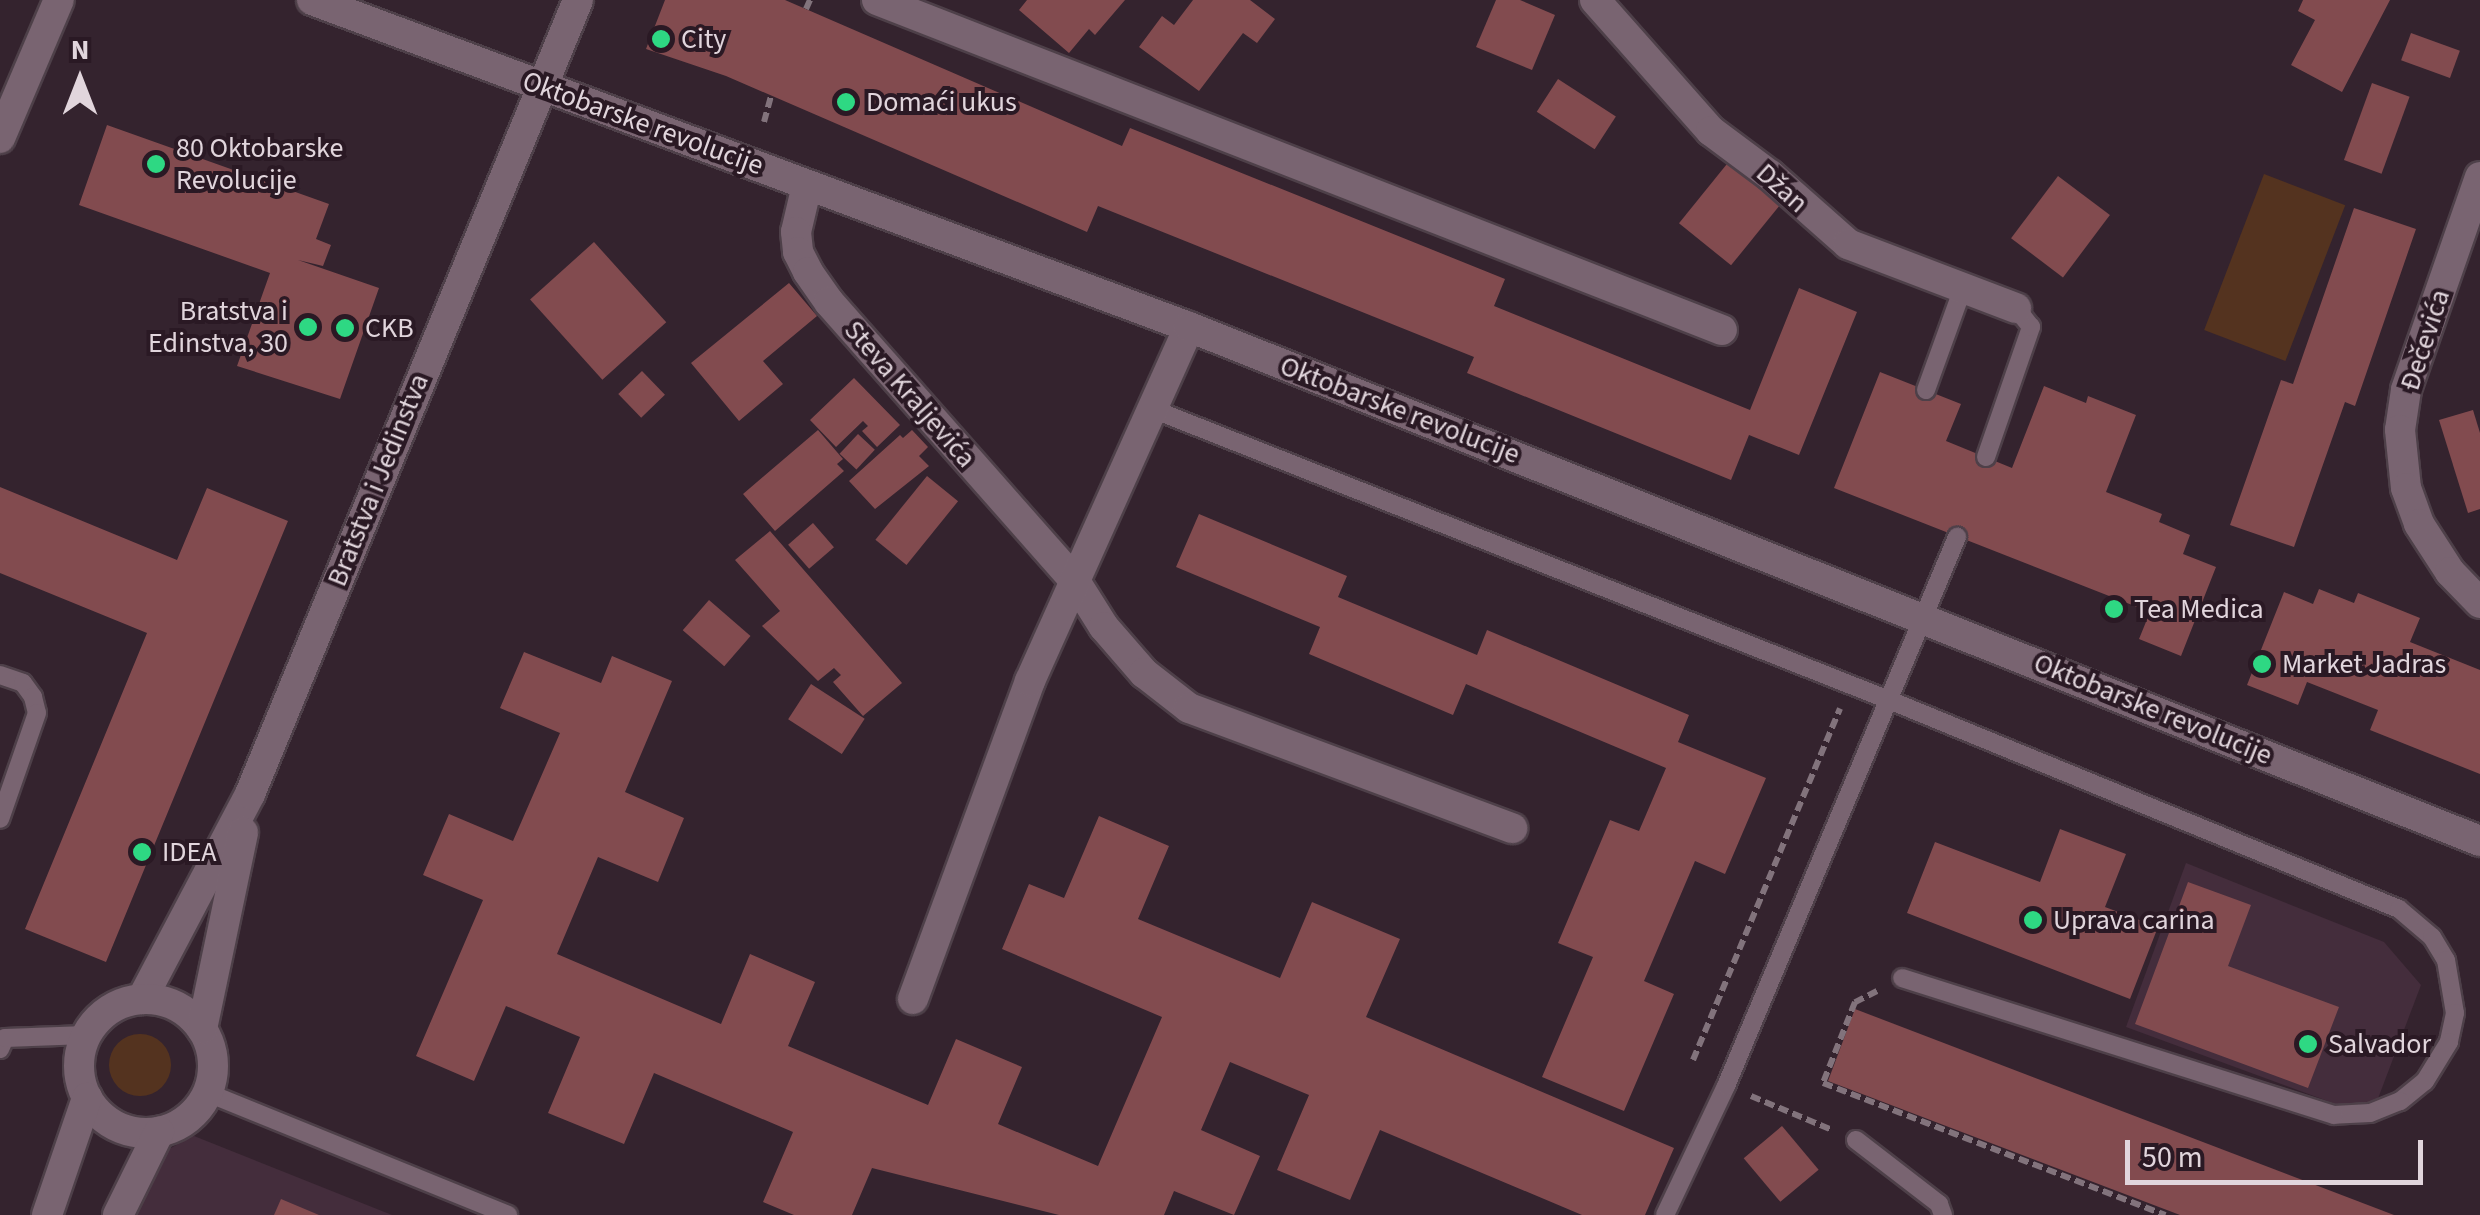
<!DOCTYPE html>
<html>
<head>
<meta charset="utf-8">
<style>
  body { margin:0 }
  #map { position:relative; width:2480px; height:1215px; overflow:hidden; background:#34232e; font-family:"Source Sans 3",sans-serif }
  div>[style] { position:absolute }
  .built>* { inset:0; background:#442d3c }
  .green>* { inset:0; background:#54331f; transform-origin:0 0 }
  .round { border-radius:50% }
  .building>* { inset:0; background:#824b4f; transform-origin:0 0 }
  .path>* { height:6px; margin-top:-3px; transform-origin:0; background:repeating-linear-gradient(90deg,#82737c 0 10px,transparent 0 15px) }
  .roads { filter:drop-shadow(2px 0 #4e4049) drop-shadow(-2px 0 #4e4049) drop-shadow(0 2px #4e4049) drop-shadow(0 -2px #4e4049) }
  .lane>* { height:18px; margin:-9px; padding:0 9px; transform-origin:9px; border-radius:9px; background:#796471 }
  .street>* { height:30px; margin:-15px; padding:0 15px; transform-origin:15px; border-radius:15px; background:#796471 }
  .secondary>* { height:30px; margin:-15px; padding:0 15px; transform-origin:15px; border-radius:15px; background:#796471 }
  .secondary>.ring { margin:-15px; padding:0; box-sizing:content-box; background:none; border:30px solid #796471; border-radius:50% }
  .dots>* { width:28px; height:28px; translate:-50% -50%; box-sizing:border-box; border:5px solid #2a1924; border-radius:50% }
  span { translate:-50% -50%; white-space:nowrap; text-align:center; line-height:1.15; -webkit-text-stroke:8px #2a1924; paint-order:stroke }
  .poi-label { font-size:28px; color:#e1d5dc }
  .left { translate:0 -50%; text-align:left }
  .right { translate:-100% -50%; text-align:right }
  .street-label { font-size:28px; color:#e1d5dc }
  .north { position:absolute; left:30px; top:30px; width:100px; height:100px; -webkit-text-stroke:8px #2a1924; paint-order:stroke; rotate:0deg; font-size:28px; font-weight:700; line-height:40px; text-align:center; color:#e1d5dc }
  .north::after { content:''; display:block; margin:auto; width:35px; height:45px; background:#e1d5dc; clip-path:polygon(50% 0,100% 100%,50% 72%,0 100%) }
  .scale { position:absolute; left:2125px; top:1140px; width:298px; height:45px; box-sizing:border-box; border:5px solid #e1d5dc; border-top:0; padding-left:12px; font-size:30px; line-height:35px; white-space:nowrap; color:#e1d5dc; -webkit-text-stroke:8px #2a1924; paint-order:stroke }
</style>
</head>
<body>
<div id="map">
  <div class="built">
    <i style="clip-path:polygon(2186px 863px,2384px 942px,2421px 985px,2371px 1117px,2126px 1027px)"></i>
    <i style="clip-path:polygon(194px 1136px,392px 1215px,136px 1215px,163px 1152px)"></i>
  </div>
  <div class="green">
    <i style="left:2264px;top:174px;width:87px;height:167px;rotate:21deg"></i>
    <i class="round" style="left:109px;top:1034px;width:62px;height:62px"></i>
  </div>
  <div class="building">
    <i style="clip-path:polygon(665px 0,785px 0,1122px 146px,1130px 128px,1505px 279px,1494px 306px,1750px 410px,1799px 288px,1857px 312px,1799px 455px,1749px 435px,1731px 480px,1467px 373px,1474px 357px,1098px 206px,1087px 232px,726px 76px,646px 49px)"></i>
    <i style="clip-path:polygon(1027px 0,1125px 0,1095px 35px,1089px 29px,1069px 53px,1019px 10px)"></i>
    <i style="clip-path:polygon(1193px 0,1250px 0,1275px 19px,1257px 43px,1243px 33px,1199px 91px,1139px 47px,1162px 16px,1174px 25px)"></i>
    <i style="clip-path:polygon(1496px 0,1520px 0,1555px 15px,1532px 70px,1476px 47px)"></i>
    <i style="clip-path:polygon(2303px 0,2390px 0,2342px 92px,2291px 65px,2315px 20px,2298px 11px)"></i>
    <i style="left:2411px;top:33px;width:52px;height:29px;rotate:20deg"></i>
    <i style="left:1558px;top:79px;width:69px;height:39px;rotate:33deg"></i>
    <i style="left:2372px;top:83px;width:40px;height:82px;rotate:20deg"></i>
    <i style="clip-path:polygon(107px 125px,329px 204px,316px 239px,331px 245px,323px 266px,298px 260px,379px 288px,340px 399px,237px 366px,270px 273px,79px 205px)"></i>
    <i style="left:1735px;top:154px;width:67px;height:89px;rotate:39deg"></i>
    <i style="left:2058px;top:176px;width:65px;height:78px;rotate:37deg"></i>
    <i style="clip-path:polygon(2354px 208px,2416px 229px,2355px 406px,2345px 402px,2294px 547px,2230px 525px,2281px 380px,2293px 384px)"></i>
    <i style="left:594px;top:242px;width:108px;height:86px;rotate:48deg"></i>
    <i style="clip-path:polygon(789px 283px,817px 316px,763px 361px,783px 384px,739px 421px,691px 363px)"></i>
    <i style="left:642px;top:371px;width:33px;height:33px;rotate:46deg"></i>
    <i style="clip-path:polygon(1880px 372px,1961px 404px,1946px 441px,2012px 468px,2044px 386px,2086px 403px,2088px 396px,2136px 415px,2106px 492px,2162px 514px,2159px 522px,2190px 535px,2183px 554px,2216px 567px,2181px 656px,2139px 639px,2150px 612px,1834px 488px)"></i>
    <i style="clip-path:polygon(854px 378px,900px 425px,877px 447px,862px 431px,868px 426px,863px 421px,836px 447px,810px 420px)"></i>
    <i style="clip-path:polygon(2473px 410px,2480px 433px,2480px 509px,2468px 513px,2439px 420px)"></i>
    <i style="clip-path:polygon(818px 430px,843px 459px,837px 464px,844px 471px,775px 531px,743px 494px)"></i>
    <i style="clip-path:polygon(912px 430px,928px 447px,919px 456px,929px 466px,875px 509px,849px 481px,900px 435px,903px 438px)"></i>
    <i style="left:858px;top:434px;width:23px;height:27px;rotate:43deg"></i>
    <i style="left:927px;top:476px;width:40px;height:82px;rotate:39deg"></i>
    <i style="clip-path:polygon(0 487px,177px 560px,207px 488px,288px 521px,106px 962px,25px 929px,147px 633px,0 573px)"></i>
    <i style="clip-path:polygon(1199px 514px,1347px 576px,1338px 597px,1477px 655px,1487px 630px,1689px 715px,1678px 742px,1766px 778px,1725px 874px,1695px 861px,1644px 981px,1674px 994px,1624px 1111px,1542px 1077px,1593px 957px,1558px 943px,1610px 820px,1639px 831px,1666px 768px,1466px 684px,1453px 715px,1309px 654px,1320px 627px,1176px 567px)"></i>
    <i style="left:813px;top:523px;width:32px;height:33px;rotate:49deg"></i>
    <i style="clip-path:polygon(770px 531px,902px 683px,863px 716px,833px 682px,841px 675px,834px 668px,818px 681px,762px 626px,780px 611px,735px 560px)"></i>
    <i style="clip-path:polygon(2319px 589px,2354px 603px,2358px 593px,2420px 618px,2410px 642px,2480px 670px,2480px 774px,2370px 730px,2378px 710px,2307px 682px,2298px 705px,2247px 685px,2284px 592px,2313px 604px)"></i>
    <i style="left:709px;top:600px;width:55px;height:40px;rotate:41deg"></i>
    <i style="clip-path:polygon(524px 652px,601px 683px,612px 656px,672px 681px,625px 792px,684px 818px,658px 882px,598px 857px,557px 954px,721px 1024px,750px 954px,815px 982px,788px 1046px,928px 1105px,956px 1039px,1022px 1067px,998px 1124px,1098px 1166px,1162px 1017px,1002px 949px,1029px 884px,1064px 898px,1099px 816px,1169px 846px,1138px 919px,1280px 978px,1312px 902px,1400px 939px,1366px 1017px,1674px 1148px,1645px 1215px,1582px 1215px,1380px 1130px,1350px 1200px,1277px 1170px,1309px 1095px,1230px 1062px,1201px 1130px,1260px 1156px,1234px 1215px,1174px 1191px,1164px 1215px,1059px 1215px,872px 1168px,852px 1215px,794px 1215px,763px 1202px,793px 1132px,654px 1073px,624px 1144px,548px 1113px,580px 1037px,506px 1006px,474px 1081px,416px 1056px,483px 900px,423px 875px,449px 814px,513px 841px,560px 733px,500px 708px)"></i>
    <i style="left:811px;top:684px;width:64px;height:42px;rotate:33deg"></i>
    <i style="clip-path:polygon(2060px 829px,2126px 854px,2105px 907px,2158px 927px,2130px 999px,1907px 913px,1935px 842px,2040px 882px)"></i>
    <i style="clip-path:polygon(2188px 882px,2251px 905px,2228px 966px,2339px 1007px,2308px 1088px,2135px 1024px)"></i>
    <i style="clip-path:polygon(1855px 1009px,2394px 1215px,2180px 1215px,1828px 1081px)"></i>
    <i style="left:1782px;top:1126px;width:57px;height:50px;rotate:50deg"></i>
    <i style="clip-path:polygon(281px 1199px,319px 1215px,274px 1215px)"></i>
  </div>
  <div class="path">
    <i style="left:806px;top:9px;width:10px;rotate:-66deg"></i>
    <i style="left:764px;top:122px;width:27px;rotate:-75deg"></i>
    <i style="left:1877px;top:991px;width:25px;rotate:153deg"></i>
    <i style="left:1855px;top:1002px;width:87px;rotate:111.6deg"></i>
    <i style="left:1823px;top:1083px;width:367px;rotate:21.1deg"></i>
    <i style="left:1693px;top:1060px;width:381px;rotate:-67.3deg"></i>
    <i style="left:1751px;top:1096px;width:88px;rotate:22.8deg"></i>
  </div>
  <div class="roads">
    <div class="lane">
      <i style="left:1926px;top:390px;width:109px;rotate:-70.1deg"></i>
      <i style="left:1155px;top:410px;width:789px;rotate:21.56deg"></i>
      <i style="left:1889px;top:700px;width:551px;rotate:22.28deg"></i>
      <i style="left:2399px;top:909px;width:43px;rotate:40.3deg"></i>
      <i style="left:2432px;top:937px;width:27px;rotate:59deg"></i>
      <i style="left:2446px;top:960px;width:54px;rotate:80.4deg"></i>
      <i style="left:2455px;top:1013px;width:30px;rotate:102deg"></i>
      <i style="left:2449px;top:1042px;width:46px;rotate:121.6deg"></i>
      <i style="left:2425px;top:1081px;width:32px;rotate:141deg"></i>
      <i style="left:2400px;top:1101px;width:32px;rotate:158deg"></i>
      <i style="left:2370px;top:1113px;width:36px;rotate:177deg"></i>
      <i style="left:2334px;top:1115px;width:453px;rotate:-162.4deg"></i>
      <i style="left:1986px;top:457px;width:138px;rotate:-70.9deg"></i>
      <i style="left:2031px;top:327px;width:24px;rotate:-128deg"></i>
      <i style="left:0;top:675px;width:24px;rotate:19deg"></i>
      <i style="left:23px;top:683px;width:17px;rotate:54deg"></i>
      <i style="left:33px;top:697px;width:16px;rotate:76deg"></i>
      <i style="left:37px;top:713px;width:112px;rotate:109.2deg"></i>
      <i style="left:0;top:1049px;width:12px;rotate:-66deg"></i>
      <i style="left:5px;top:1038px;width:81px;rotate:-2.1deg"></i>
      <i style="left:208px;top:1093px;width:324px;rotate:22.1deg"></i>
      <i style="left:1856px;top:1140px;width:105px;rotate:37.6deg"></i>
      <i style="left:1939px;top:1204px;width:12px;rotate:70deg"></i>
      <i style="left:1665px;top:1215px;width:143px;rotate:-64.7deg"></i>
      <i style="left:1726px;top:1086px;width:596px;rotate:-67.18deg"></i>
    </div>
    <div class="street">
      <i style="left:877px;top:0;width:907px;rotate:21.33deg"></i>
      <i style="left:1595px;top:0;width:175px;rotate:48.5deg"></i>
      <i style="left:1711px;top:131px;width:74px;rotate:36.7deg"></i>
      <i style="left:1770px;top:175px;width:104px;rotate:41.5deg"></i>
      <i style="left:1848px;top:244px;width:180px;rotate:20.9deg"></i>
      <i style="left:0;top:138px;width:150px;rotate:-66.9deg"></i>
      <i style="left:2480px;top:177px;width:225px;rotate:109.2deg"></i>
      <i style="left:2406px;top:390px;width:40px;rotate:98.5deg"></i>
      <i style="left:2400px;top:430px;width:58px;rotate:84.1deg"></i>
      <i style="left:2406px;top:488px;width:38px;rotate:70deg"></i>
      <i style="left:2419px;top:524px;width:57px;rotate:57.1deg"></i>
      <i style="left:2450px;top:572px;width:43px;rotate:45.9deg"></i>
      <i style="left:807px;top:185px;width:48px;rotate:103.2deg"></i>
      <i style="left:796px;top:232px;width:20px;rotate:84deg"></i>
      <i style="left:798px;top:252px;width:22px;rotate:63deg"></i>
      <i style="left:808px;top:272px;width:37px;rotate:55deg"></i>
      <i style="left:829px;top:302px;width:372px;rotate:48.6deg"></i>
      <i style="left:1075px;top:581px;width:54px;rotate:57.8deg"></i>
      <i style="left:1104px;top:627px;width:61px;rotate:49deg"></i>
      <i style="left:1144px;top:673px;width:57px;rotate:37.9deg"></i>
      <i style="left:1189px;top:708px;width:345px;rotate:20.4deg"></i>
      <i style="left:913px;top:999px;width:339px;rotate:-69.8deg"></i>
      <i style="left:1030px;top:681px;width:388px;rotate:-65.8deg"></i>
    </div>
    <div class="secondary">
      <i style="left:312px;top:0;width:936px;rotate:20.45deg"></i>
      <i style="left:1189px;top:327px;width:1390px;rotate:21.71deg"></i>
      <i style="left:142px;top:999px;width:232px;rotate:-62.2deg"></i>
      <i style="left:250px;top:794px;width:859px;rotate:-67.55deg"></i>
      <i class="ring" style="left:79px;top:999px;width:104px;height:104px"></i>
      <i style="left:202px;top:1029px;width:201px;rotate:-78.2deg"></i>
      <i style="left:47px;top:1215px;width:124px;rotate:-71.1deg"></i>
      <i style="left:118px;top:1215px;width:93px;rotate:-63.7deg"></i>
    </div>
  </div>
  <div class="dots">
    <i style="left:661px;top:39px;background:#2ed883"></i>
    <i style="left:846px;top:102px;background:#2ed883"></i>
    <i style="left:156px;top:164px;background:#2ed883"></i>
    <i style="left:308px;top:327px;background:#2ed883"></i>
    <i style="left:345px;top:328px;background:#2ed883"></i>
    <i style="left:2114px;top:609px;background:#2ed883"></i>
    <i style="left:2262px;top:664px;background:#2ed883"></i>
    <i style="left:142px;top:852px;background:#2ed883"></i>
    <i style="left:2033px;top:920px;background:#2ed883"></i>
    <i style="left:2308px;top:1044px;background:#2ed883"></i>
  </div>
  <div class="poi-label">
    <span class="left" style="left:681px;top:39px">City</span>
    <span class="left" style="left:866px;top:102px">Domaći ukus</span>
    <span class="left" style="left:176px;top:164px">80 Oktobarske<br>Revolucije</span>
    <span class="right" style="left:288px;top:327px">Bratstva i<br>Edinstva, 30</span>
    <span class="left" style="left:365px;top:328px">CKB</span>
    <span class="left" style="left:2134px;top:609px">Tea Medica</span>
    <span class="left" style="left:2282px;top:664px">Market Jadras</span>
    <span class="left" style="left:162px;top:852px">IDEA</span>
    <span class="left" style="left:2053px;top:920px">Uprava carina</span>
    <span class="left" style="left:2328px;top:1044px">Salvador</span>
  </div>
  <div class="street-label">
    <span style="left:643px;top:123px;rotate:20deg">Oktobarske revolucije</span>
    <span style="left:1782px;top:188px;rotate:42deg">Džan</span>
    <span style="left:2425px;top:340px;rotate:-72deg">Đečevića</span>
    <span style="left:910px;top:394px;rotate:49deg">Steva Kraljevića</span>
    <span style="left:1400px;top:410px;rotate:21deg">Oktobarske revolucije</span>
    <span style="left:378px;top:480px;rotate:-68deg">Bratstva i Jedinstva</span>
    <span style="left:2153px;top:709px;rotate:22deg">Oktobarske revolucije</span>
  </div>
  <div class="north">N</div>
  <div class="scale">50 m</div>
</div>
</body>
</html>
